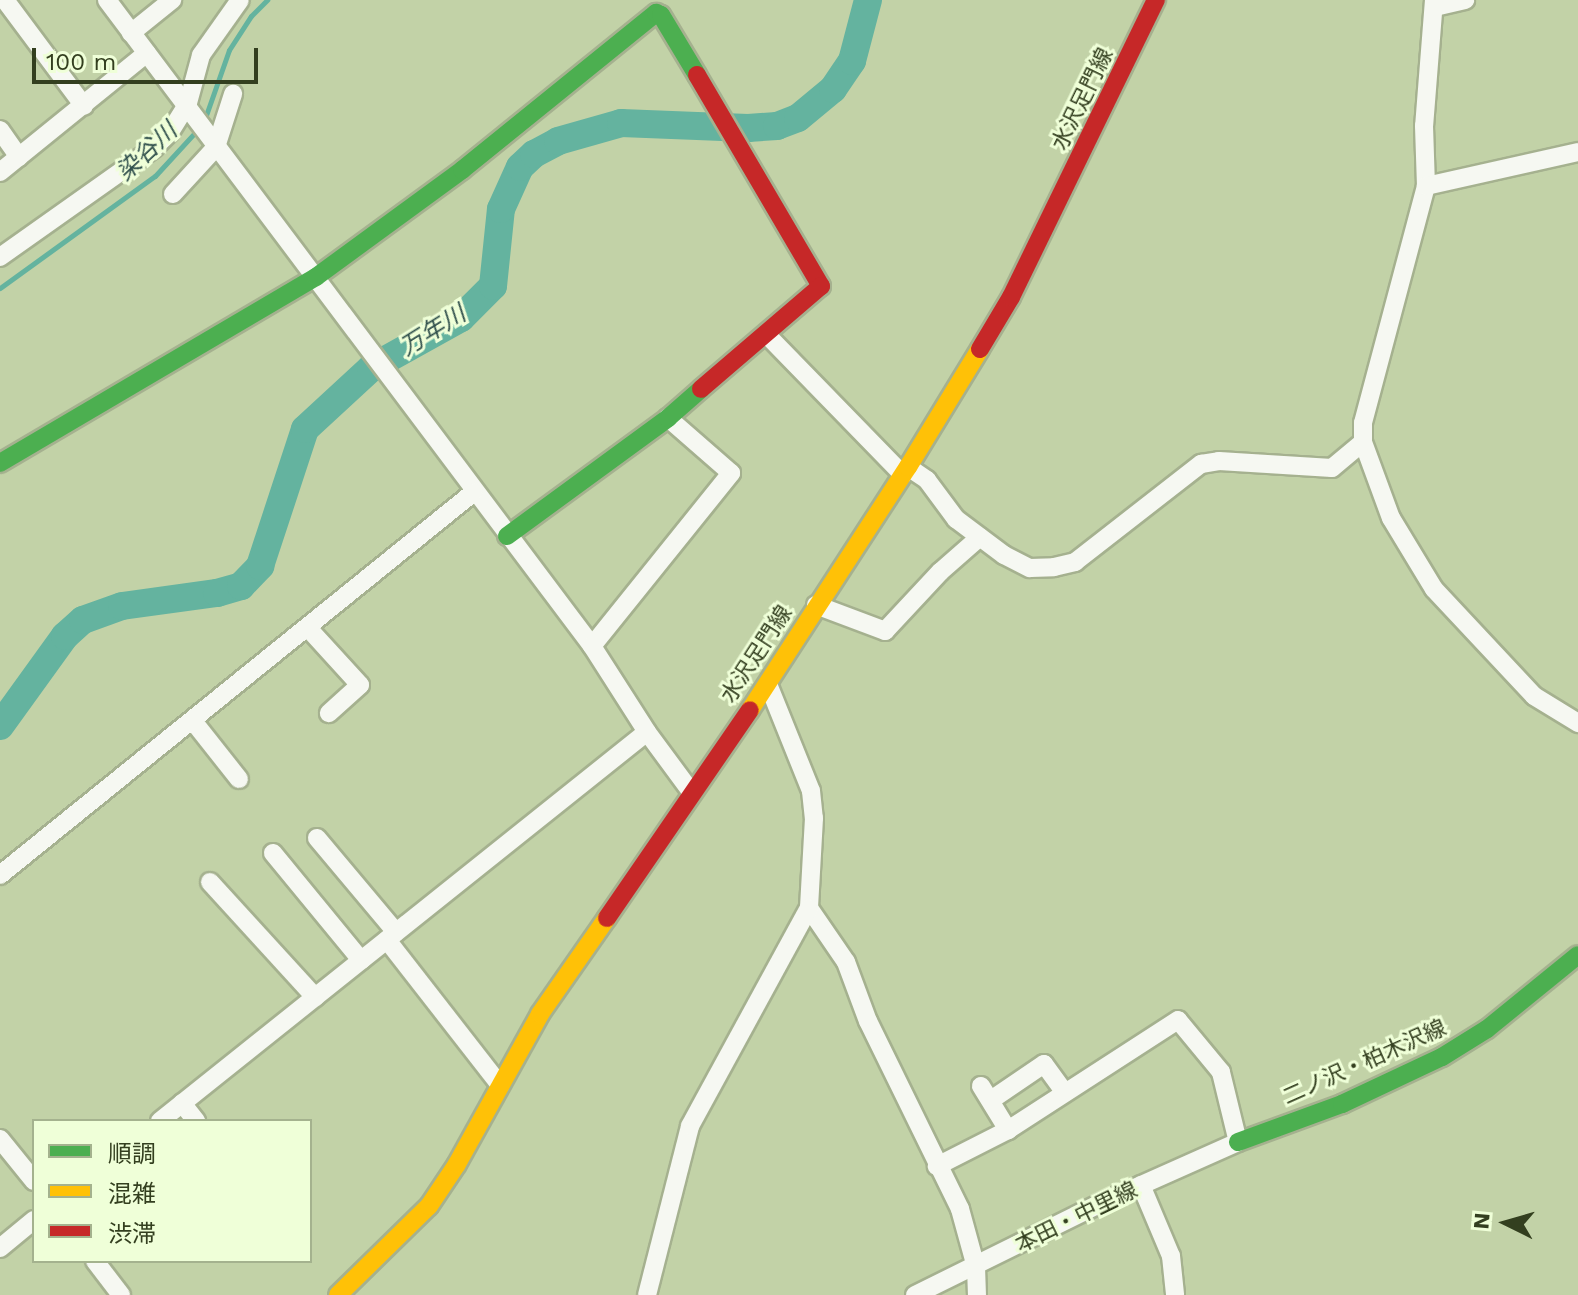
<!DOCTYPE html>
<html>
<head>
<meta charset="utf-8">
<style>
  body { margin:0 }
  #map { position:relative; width:1578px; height:1295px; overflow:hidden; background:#c2d2a7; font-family:"Work Sans","Noto Sans JP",sans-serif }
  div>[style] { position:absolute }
  .stream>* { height:5px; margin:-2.5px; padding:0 2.5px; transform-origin:2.5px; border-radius:2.5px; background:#64b39f }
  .river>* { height:28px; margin:-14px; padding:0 14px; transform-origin:14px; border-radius:14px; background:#64b39f }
  .roads { filter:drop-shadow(2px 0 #a5b18f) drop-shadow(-2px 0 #a5b18f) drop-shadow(0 2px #a5b18f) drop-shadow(0 -2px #a5b18f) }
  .street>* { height:18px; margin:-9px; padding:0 9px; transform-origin:9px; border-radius:9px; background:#f6f8f2 }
  .fast>* { height:18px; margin:-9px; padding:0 9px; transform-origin:9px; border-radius:9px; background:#4caf50 }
  .slow>* { height:18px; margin:-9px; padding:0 9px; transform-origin:9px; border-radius:9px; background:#ffc107 }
  .jam>* { height:18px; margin:-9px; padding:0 9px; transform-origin:9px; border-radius:9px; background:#c62828 }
  span { translate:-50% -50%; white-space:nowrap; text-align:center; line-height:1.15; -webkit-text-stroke:6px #efffd8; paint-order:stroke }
  .street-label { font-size:22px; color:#333f1f }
  .water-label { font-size:24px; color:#30504c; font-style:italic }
  .legend { position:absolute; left:32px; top:1119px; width:280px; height:144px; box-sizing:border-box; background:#efffd8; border:2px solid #a4b28e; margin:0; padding:10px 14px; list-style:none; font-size:24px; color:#333f1f }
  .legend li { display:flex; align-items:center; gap:16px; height:40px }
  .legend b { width:40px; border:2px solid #a4b28e }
  .north { position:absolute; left:1466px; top:1183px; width:80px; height:80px; -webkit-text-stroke:6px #efffd8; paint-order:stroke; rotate:275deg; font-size:22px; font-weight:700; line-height:32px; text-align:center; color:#333f1f }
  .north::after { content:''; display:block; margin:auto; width:28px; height:36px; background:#333f1f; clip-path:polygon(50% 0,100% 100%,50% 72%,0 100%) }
  .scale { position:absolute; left:32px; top:48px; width:226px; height:36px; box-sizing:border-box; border:4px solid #333f1f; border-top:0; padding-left:10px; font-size:24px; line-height:28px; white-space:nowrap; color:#333f1f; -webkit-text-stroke:6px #efffd8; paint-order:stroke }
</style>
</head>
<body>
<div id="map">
  <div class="stream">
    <i style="left:204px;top:121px;width:75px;rotate:-70.6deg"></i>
    <i style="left:229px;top:50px;width:40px;rotate:-57.1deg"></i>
    <i style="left:251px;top:16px;width:23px;rotate:-45deg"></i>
    <i style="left:0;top:288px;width:191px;rotate:-35.9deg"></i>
    <i style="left:155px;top:176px;width:64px;rotate:-47.5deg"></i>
  </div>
  <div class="river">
    <i style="left:0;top:726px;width:111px;rotate:-54.2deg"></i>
    <i style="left:65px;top:636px;width:24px;rotate:-42deg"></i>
    <i style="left:83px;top:620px;width:41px;rotate:-19.7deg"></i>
    <i style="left:122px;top:606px;width:96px;rotate:-7.8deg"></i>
    <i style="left:217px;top:593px;width:25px;rotate:-16deg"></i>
    <i style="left:241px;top:586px;width:28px;rotate:-46deg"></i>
    <i style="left:260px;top:566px;width:144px;rotate:-71.8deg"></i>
    <i style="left:305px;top:429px;width:90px;rotate:-42.7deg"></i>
    <i style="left:371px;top:368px;width:103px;rotate:-29.1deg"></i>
    <i style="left:461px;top:318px;width:45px;rotate:-45deg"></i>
    <i style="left:493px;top:286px;width:77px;rotate:-84.1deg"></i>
    <i style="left:501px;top:209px;width:46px;rotate:-65.7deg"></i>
    <i style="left:520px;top:167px;width:19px;rotate:-43deg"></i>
    <i style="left:534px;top:154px;width:27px;rotate:-28deg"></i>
    <i style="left:558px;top:141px;width:66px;rotate:-15.9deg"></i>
    <i style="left:621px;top:123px;width:127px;rotate:2.3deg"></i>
    <i style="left:748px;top:128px;width:29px;rotate:-4deg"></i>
    <i style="left:777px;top:126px;width:22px;rotate:-21deg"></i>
    <i style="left:798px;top:118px;width:45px;rotate:-39.6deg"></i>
    <i style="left:833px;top:89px;width:34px;rotate:-56deg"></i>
    <i style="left:852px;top:61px;width:63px;rotate:-75.3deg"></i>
  </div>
  <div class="roads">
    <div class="street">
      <i style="left:5px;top:0;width:132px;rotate:53.3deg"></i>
      <i style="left:107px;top:0;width:808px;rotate:53.1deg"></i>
      <i style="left:592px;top:646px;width:102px;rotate:57.4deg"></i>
      <i style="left:647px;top:732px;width:76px;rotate:53.6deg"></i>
      <i style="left:1434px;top:0;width:126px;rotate:94.5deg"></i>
      <i style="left:1424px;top:126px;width:60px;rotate:88.1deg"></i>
      <i style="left:1426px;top:186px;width:245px;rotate:104.9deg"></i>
      <i style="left:1363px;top:423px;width:19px;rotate:90deg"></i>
      <i style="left:1363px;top:442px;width:81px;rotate:69.8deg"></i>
      <i style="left:1391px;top:518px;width:83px;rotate:58.8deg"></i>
      <i style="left:1434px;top:589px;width:146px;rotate:46.9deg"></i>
      <i style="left:1534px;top:696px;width:52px;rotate:31.5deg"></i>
      <i style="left:1435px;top:7px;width:31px;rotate:-13deg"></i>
      <i style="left:131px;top:33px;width:53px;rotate:-38.8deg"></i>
      <i style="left:0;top:130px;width:33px;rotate:55deg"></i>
      <i style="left:0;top:172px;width:189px;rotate:-39deg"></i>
      <i style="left:1426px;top:186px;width:156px;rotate:-12.6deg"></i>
      <i style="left:173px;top:194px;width:64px;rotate:-47.5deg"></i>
      <i style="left:216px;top:147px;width:56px;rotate:-72.2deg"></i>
      <i style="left:0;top:257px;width:189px;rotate:-35.3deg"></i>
      <i style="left:154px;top:148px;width:23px;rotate:-45deg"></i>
      <i style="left:170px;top:132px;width:34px;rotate:-58deg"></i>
      <i style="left:188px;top:103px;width:50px;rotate:-74.8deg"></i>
      <i style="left:201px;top:55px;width:67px;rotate:-54.7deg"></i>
      <i style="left:767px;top:335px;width:195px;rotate:45.8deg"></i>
      <i style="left:908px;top:467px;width:23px;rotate:34deg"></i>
      <i style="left:927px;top:480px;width:49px;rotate:53.4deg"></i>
      <i style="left:956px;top:519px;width:60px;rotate:36.9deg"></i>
      <i style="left:1004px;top:555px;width:29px;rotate:27deg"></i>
      <i style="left:1030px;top:568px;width:24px;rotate:-2deg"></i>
      <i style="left:1054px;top:567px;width:22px;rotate:-13deg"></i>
      <i style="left:1075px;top:562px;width:160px;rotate:-37.9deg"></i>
      <i style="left:1201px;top:464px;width:18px;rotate:-9deg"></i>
      <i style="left:1219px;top:461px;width:113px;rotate:3.5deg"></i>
      <i style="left:1332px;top:468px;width:40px;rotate:-40deg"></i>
      <i style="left:816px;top:605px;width:74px;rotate:20.6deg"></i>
      <i style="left:885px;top:631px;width:81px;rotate:-47deg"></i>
      <i style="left:940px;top:572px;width:53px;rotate:-41.2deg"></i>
      <i style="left:308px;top:628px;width:77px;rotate:47.6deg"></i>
      <i style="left:360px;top:685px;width:42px;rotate:137.9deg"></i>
      <i style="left:592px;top:646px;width:222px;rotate:-51.2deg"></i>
      <i style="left:731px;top:473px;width:84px;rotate:-138.9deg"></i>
      <i style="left:768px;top:684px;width:115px;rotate:68.1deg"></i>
      <i style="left:811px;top:791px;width:27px;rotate:84deg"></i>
      <i style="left:814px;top:818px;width:90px;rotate:93.2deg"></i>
      <i style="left:809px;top:908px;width:65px;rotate:55.6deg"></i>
      <i style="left:846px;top:962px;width:63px;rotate:69.6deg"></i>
      <i style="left:868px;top:1021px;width:209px;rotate:63.9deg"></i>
      <i style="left:960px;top:1209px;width:60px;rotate:74.6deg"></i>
      <i style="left:976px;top:1267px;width:28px;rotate:88deg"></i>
      <i style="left:193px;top:721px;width:74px;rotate:51.6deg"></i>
      <i style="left:317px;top:838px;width:123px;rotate:50deg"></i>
      <i style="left:273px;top:853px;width:139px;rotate:50.6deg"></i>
      <i style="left:0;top:875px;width:609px;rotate:-38.94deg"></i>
      <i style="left:210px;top:882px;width:156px;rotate:47.6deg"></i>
      <i style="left:387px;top:940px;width:184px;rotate:52.1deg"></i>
      <i style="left:981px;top:1086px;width:52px;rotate:58.5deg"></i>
      <i style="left:991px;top:1100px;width:64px;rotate:-34.2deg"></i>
      <i style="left:1044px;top:1064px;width:34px;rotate:54deg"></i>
      <i style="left:182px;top:1103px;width:23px;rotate:52deg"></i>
      <i style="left:160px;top:1121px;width:623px;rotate:-38.62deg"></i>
      <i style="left:0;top:1139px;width:54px;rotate:51deg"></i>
      <i style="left:1141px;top:1185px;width:77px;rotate:67.1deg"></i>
      <i style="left:1171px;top:1256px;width:39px;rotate:84deg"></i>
      <i style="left:0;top:1248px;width:44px;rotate:-39.5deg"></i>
      <i style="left:95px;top:1261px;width:43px;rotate:52.6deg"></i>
      <i style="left:647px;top:1295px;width:174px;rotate:-75.7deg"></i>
      <i style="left:690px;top:1126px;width:248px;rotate:-61.4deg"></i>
      <i style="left:915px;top:1295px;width:208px;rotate:-26.3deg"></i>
      <i style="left:1101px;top:1203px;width:150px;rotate:-24deg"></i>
      <i style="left:1238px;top:1142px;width:72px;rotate:-103.7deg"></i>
      <i style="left:1221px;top:1072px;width:67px;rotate:-129.6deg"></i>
      <i style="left:1178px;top:1020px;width:202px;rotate:147.1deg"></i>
      <i style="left:1008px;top:1130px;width:80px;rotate:153.1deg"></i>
    </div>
    <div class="fast">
      <i style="left:0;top:463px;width:367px;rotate:-30.5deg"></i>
      <i style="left:316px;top:277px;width:181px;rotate:-36.2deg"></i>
      <i style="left:462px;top:170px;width:250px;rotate:-39deg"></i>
      <i style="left:656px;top:13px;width:5px;rotate:22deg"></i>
      <i style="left:661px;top:15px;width:70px;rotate:59deg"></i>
      <i style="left:507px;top:536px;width:200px;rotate:-36.2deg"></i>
      <i style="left:668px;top:418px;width:44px;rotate:-41.3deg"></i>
      <i style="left:1238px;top:1142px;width:111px;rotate:-20.1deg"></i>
      <i style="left:1342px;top:1104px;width:110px;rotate:-25.2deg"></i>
      <i style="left:1442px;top:1057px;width:53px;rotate:-31.9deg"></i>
      <i style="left:1487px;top:1029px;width:117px;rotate:-39.1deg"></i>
    </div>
    <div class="slow">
      <i style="left:750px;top:710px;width:290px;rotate:-57deg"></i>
      <i style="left:908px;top:467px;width:138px;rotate:-58.6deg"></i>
      <i style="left:338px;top:1295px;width:127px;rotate:-44.4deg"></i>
      <i style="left:429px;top:1206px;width:50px;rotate:-56.3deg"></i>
      <i style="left:457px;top:1164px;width:171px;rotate:-61deg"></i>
      <i style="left:540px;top:1014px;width:117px;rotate:-55.1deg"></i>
    </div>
    <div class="jam">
      <i style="left:697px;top:75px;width:245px;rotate:59.6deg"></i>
      <i style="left:821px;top:286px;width:158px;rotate:139.4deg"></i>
      <i style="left:980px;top:349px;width:61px;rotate:-59.2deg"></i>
      <i style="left:1011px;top:297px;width:331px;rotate:-64deg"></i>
      <i style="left:607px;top:918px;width:252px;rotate:-55.5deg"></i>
    </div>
  </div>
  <div class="street-label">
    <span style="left:1082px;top:99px;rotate:-64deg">水沢足門線</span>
    <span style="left:756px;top:654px;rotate:-57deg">水沢足門線</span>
    <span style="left:1364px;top:1062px;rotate:-24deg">二ノ沢・柏木沢線</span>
    <span style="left:1076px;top:1217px;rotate:-26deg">本田・中里線</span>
  </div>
  <div class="water-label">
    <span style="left:147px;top:152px;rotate:-43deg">染谷川</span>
    <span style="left:433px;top:331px;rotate:-32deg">万年川</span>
  </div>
  <ul class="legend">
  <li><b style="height:10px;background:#4caf50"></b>順調</li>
  <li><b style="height:10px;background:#ffc107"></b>混雑</li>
  <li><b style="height:10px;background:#c62828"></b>渋滞</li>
  </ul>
  <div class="north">N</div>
  <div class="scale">100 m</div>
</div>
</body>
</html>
